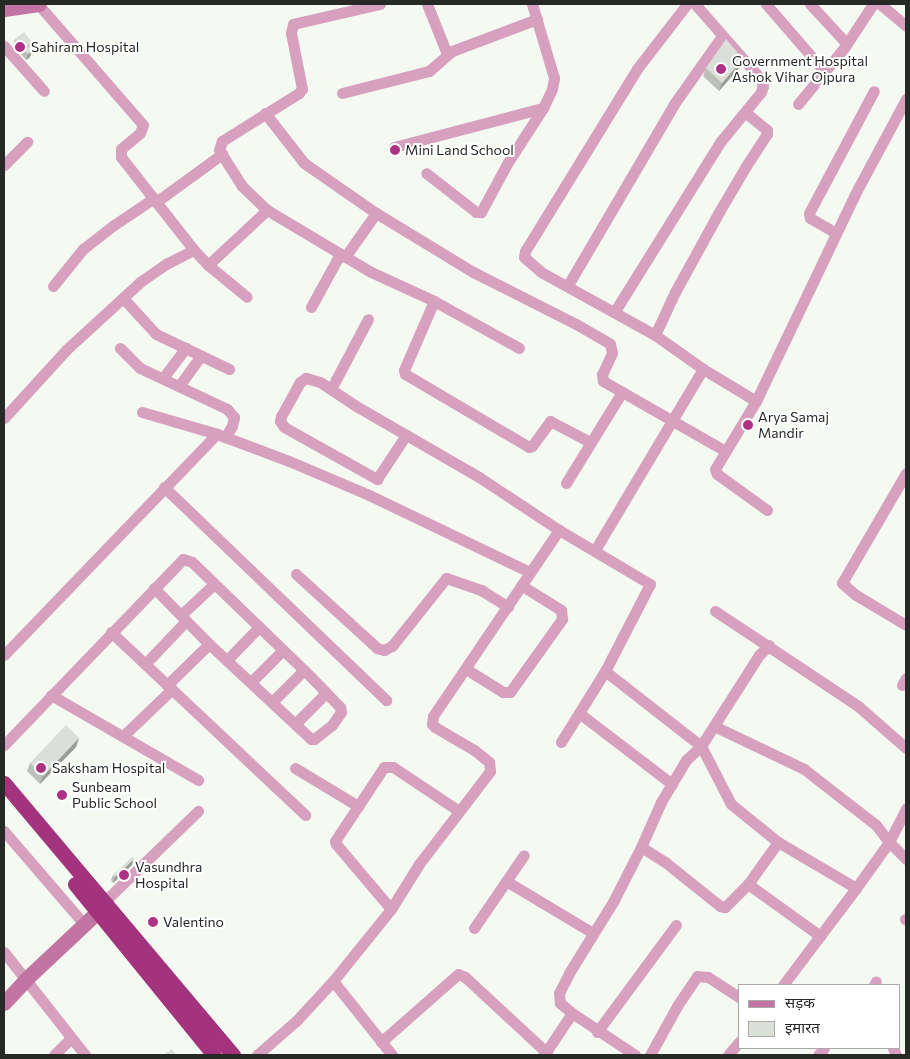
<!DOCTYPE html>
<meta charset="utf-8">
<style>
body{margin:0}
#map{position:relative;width:910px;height:1059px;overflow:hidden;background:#f4faf2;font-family:Commissioner,"Noto Sans Devanagari",sans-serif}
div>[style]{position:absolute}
.street>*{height:11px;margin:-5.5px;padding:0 5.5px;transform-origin:5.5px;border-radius:5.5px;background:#d6a0be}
.secondary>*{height:15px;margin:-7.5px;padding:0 7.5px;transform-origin:7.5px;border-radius:7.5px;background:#c275a2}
.highway>*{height:15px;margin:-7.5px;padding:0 7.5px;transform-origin:7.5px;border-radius:7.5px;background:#a2337c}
.wall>*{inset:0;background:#bbc0ba}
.shaded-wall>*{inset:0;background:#999c97}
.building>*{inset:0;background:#dadfd8}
.dots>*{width:14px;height:14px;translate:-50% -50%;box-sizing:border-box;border:2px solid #fff;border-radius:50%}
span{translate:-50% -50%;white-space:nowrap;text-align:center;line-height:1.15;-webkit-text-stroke:4px #fff;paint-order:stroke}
.poi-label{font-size:14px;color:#272926}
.left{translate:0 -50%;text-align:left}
.frame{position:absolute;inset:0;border:5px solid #272926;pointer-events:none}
.legend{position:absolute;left:738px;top:984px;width:162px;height:65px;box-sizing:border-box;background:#fff;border:1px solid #a9a9a8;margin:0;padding:6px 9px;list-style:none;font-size:15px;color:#272926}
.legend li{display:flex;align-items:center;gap:10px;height:25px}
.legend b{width:25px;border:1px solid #a9a9a8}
</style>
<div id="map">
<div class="street">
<div style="left:38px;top:4px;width:160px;rotate:49deg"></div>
<div style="left:143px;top:125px;width:9px;rotate:111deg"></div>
<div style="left:140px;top:133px;width:25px;rotate:140deg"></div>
<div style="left:121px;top:149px;width:8px;rotate:90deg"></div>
<div style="left:121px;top:157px;width:118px;rotate:51.9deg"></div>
<div style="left:194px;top:250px;width:21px;rotate:47deg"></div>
<div style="left:208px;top:265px;width:50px;rotate:39.4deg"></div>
<div style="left:380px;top:4px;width:89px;rotate:167.1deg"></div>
<div style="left:293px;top:24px;width:9px;rotate:103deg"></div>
<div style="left:291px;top:33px;width:57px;rotate:78.9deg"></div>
<div style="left:302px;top:89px;width:5px;rotate:127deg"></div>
<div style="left:299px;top:93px;width:91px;rotate:148.1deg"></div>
<div style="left:222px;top:141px;width:9px;rotate:108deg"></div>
<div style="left:219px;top:150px;width:43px;rotate:57.4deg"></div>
<div style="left:242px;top:186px;width:35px;rotate:44deg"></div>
<div style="left:267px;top:210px;width:121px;rotate:30.8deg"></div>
<div style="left:371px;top:272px;width:69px;rotate:24.7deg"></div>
<div style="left:434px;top:301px;width:97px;rotate:28.9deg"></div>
<div style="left:427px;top:4px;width:54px;rotate:68.2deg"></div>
<div style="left:532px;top:4px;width:77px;rotate:73.4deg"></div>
<div style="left:554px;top:78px;width:11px;rotate:100deg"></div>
<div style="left:552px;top:89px;width:21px;rotate:115deg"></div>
<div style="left:687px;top:4px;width:82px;rotate:127.6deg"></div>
<div style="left:637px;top:69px;width:214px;rotate:121.6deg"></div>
<div style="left:525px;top:251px;width:6px;rotate:99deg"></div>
<div style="left:524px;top:257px;width:23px;rotate:41deg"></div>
<div style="left:541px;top:272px;width:130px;rotate:28.9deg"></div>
<div style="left:655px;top:335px;width:59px;rotate:35.3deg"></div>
<div style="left:703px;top:369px;width:62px;rotate:31.1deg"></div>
<div style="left:766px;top:4px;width:89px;rotate:49.1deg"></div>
<div style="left:810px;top:4px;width:54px;rotate:47.2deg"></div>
<div style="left:880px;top:4px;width:34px;rotate:40deg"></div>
<div style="left:4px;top:46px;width:60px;rotate:48.4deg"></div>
<div style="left:342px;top:93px;width:90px;rotate:-14.2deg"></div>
<div style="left:429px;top:71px;width:30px;rotate:-41deg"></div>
<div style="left:452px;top:51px;width:91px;rotate:-20.6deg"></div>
<div style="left:798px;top:104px;width:72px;rotate:-50.6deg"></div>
<div style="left:844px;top:48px;width:53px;rotate:-56.6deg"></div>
<div style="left:265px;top:113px;width:63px;rotate:52deg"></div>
<div style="left:304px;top:163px;width:88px;rotate:34.8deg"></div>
<div style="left:376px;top:213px;width:114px;rotate:31.3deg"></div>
<div style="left:473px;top:272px;width:115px;rotate:26.8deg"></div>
<div style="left:576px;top:324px;width:39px;rotate:30deg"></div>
<div style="left:610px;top:344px;width:9px;rotate:77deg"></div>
<div style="left:612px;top:353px;width:23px;rotate:115deg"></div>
<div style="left:602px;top:374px;width:7px;rotate:82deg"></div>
<div style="left:603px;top:381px;width:141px;rotate:29.8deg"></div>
<div style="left:394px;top:147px;width:154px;rotate:-14.7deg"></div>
<div style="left:543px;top:108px;width:64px;rotate:122.9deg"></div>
<div style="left:508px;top:162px;width:57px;rotate:118.4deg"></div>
<div style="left:481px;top:212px;width:5px;rotate:180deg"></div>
<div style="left:476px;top:212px;width:63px;rotate:-142deg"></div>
<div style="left:4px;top:165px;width:33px;rotate:-45deg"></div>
<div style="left:156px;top:202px;width:82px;rotate:-36deg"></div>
<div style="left:836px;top:233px;width:30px;rotate:-150deg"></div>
<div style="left:810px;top:218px;width:5px;rotate:-101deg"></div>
<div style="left:809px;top:213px;width:138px;rotate:-62deg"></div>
<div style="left:345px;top:257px;width:54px;rotate:-54.8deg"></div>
<div style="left:208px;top:265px;width:81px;rotate:-43deg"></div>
<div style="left:568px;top:285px;width:210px;rotate:-59.6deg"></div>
<div style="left:674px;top:104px;width:83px;rotate:-54.8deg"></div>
<div style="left:53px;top:286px;width:48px;rotate:-51deg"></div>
<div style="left:83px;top:249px;width:39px;rotate:-38deg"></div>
<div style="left:114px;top:225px;width:48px;rotate:-34deg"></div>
<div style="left:123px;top:298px;width:49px;rotate:47.5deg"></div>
<div style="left:156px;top:334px;width:81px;rotate:25.6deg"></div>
<div style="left:434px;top:301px;width:75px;rotate:113.5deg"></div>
<div style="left:404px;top:370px;width:4px;rotate:76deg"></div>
<div style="left:405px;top:374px;width:144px;rotate:30.5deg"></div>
<div style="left:529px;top:447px;width:3px;rotate:-18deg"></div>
<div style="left:532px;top:446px;width:31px;rotate:-54deg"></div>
<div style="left:550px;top:421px;width:45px;rotate:27.7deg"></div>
<div style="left:311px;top:307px;width:60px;rotate:-61.3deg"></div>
<div style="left:615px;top:311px;width:200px;rotate:-58.1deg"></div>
<div style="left:721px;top:141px;width:63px;rotate:-50.8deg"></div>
<div style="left:761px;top:92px;width:6px;rotate:-72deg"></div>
<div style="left:763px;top:86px;width:9px;rotate:-111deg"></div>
<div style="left:760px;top:78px;width:98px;rotate:-131.3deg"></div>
<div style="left:655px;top:335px;width:47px;rotate:-65.1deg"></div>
<div style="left:675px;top:292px;width:91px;rotate:-61.2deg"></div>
<div style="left:719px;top:212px;width:53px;rotate:-59.6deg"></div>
<div style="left:746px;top:166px;width:38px;rotate:-57deg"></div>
<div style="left:767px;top:134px;width:4px;rotate:-90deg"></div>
<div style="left:767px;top:130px;width:28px;rotate:-141deg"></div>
<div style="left:120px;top:348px;width:28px;rotate:45deg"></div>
<div style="left:140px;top:368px;width:96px;rotate:25.2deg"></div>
<div style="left:227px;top:409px;width:11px;rotate:49deg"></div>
<div style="left:234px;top:417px;width:9px;rotate:103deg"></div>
<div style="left:232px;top:426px;width:13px;rotate:122deg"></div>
<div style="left:163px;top:378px;width:38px;rotate:-53deg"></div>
<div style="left:179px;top:386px;width:37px;rotate:-54deg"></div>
<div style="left:331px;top:389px;width:79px;rotate:-62.1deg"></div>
<div style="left:142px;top:412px;width:78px;rotate:16.3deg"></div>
<div style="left:217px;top:434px;width:77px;rotate:20.6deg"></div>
<div style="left:289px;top:461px;width:87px;rotate:23deg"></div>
<div style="left:369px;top:495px;width:178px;rotate:25.6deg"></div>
<div style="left:4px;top:418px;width:93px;rotate:-47.6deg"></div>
<div style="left:67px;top:349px;width:99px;rotate:-42.5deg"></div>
<div style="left:140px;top:282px;width:32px;rotate:-35deg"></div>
<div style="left:166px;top:264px;width:31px;rotate:-27deg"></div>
<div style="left:906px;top:473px;width:127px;rotate:120.2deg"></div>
<div style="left:842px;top:583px;width:18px;rotate:41deg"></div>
<div style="left:856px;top:595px;width:58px;rotate:31deg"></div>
<div style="left:566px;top:483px;width:107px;rotate:-58.4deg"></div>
<div style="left:164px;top:487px;width:308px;rotate:43.8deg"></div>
<div style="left:767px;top:510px;width:62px;rotate:-144.2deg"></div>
<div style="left:717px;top:474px;width:5px;rotate:-112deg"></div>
<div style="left:715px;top:469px;width:79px;rotate:-58.9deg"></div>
<div style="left:756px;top:401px;width:229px;rotate:-64.4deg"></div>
<div style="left:855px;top:194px;width:108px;rotate:-61.8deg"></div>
<div style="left:559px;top:530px;width:106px;rotate:30.7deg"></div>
<div style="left:650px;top:584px;width:98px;rotate:117.3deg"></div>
<div style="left:605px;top:671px;width:122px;rotate:38deg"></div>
<div style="left:701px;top:746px;width:65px;rotate:62.7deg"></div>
<div style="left:731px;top:804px;width:60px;rotate:39deg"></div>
<div style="left:778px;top:842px;width:52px;rotate:125.5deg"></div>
<div style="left:748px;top:884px;width:33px;rotate:135deg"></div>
<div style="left:725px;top:907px;width:5px;rotate:-169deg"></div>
<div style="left:720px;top:906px;width:70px;rotate:-141.3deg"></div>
<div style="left:665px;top:862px;width:28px;rotate:-148deg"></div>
<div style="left:595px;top:550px;width:211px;rotate:-59.2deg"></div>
<div style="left:296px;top:574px;width:110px;rotate:42.4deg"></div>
<div style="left:377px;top:648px;width:7px;rotate:16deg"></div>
<div style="left:384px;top:650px;width:9px;rotate:-27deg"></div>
<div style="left:392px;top:646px;width:87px;rotate:-51.5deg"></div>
<div style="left:446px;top:578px;width:37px;rotate:19deg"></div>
<div style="left:481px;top:590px;width:32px;rotate:32deg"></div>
<div style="left:154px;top:588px;width:78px;rotate:45.5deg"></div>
<div style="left:715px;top:611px;width:172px;rotate:33.6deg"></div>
<div style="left:858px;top:706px;width:64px;rotate:41.2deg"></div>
<div style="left:181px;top:615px;width:45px;rotate:-43.2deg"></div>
<div style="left:111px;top:632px;width:267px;rotate:43.3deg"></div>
<div style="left:4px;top:655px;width:307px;rotate:-46.1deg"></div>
<div style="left:227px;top:660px;width:46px;rotate:-45.9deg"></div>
<div style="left:145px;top:664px;width:59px;rotate:-46.4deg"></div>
<div style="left:466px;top:669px;width:44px;rotate:31.9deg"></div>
<div style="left:503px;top:692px;width:7px"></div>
<div style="left:510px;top:692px;width:90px;rotate:-54.5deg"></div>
<div style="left:562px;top:619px;width:9px;rotate:-96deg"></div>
<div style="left:561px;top:610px;width:47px;rotate:-148deg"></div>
<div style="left:251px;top:682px;width:45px;rotate:-45deg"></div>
<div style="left:902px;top:685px;width:8px;rotate:-60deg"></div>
<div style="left:51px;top:695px;width:170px;rotate:30deg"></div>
<div style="left:272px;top:702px;width:45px;rotate:-45deg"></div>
<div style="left:579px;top:713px;width:117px;rotate:37.4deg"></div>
<div style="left:295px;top:724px;width:44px;rotate:-45deg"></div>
<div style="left:714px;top:726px;width:100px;rotate:25.5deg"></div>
<div style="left:804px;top:769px;width:91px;rotate:37.9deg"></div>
<div style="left:876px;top:825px;width:21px;rotate:53deg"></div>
<div style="left:889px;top:842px;width:38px;rotate:-63deg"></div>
<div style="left:123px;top:736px;width:68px;rotate:-43.8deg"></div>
<div style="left:561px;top:742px;width:84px;rotate:-58.2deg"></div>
<div style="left:4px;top:745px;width:258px;rotate:-46.1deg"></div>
<div style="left:183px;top:559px;width:9px;rotate:18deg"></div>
<div style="left:192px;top:562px;width:165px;rotate:44deg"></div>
<div style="left:311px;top:677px;width:42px;rotate:46deg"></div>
<div style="left:340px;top:707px;width:5px;rotate:79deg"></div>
<div style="left:341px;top:712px;width:16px;rotate:125deg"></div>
<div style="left:332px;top:725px;width:23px;rotate:142deg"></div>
<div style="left:314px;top:739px;width:3px;rotate:180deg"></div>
<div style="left:311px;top:739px;width:139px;rotate:-137deg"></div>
<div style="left:209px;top:644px;width:59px;rotate:135.7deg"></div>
<div style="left:295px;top:768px;width:74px;rotate:31.1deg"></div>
<div style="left:4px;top:831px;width:123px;rotate:49.3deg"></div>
<div style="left:778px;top:842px;width:91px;rotate:30.5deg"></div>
<div style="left:856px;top:888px;width:57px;rotate:-54.3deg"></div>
<div style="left:889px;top:842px;width:24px;rotate:45deg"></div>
<div style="left:506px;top:881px;width:101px;rotate:30.9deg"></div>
<div style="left:748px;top:884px;width:89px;rotate:35.8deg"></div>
<div style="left:104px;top:902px;width:131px;rotate:-44.1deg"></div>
<div style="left:391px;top:909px;width:85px;rotate:-130.2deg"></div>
<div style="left:336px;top:844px;width:3px;rotate:-108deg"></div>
<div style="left:335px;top:841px;width:89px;rotate:-56.5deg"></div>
<div style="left:384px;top:767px;width:9px"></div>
<div style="left:393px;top:767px;width:79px;rotate:33.7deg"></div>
<div style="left:905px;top:919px;width:1px;rotate:45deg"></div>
<div style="left:474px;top:928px;width:88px;rotate:-55.6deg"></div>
<div style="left:4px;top:952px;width:131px;rotate:51.8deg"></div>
<div style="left:333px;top:981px;width:95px;rotate:51.4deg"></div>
<div style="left:783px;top:985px;width:121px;rotate:-53deg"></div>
<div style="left:874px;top:985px;width:4px;rotate:-63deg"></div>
<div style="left:572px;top:1013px;width:76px;rotate:33.7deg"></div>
<div style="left:597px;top:1032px;width:133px;rotate:-53.6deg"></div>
<div style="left:381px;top:1042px;width:103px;rotate:-41.4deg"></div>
<div style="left:458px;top:974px;width:8px;rotate:23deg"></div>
<div style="left:465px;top:977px;width:112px;rotate:42.8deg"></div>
<div style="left:893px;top:1048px;width:8px;rotate:67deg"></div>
<div style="left:54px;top:1055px;width:24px;rotate:-45deg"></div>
<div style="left:257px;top:1055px;width:53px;rotate:-41.2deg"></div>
<div style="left:297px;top:1020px;width:53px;rotate:-47.3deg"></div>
<div style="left:333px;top:981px;width:92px;rotate:-51.1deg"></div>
<div style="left:391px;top:909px;width:53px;rotate:-58.1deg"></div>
<div style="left:419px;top:864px;width:117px;rotate:-52.6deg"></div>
<div style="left:490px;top:771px;width:9px;rotate:-96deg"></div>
<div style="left:489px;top:762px;width:19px;rotate:-141deg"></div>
<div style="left:474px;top:750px;width:45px;rotate:-149.5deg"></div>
<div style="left:435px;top:727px;width:4px;rotate:-135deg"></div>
<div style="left:432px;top:724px;width:8px;rotate:-83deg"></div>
<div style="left:433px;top:716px;width:225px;rotate:-55.9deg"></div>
<div style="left:559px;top:530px;width:96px;rotate:-146.5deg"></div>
<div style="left:479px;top:477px;width:142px;rotate:-150deg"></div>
<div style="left:356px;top:406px;width:43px;rotate:-146.3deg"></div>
<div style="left:320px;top:382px;width:15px;rotate:-164deg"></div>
<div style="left:306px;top:378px;width:7px;rotate:146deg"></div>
<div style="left:300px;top:382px;width:39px;rotate:119deg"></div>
<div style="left:281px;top:416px;width:5px;rotate:101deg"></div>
<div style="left:280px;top:421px;width:7px;rotate:56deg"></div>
<div style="left:284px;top:427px;width:107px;rotate:29.2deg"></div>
<div style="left:377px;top:479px;width:53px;rotate:-56.6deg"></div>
<div style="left:544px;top:1055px;width:50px;rotate:-56.3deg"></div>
<div style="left:572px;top:1013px;width:16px;rotate:-140deg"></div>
<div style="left:560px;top:1003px;width:10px;rotate:-96deg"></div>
<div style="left:559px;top:993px;width:22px;rotate:-63deg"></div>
<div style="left:569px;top:973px;width:86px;rotate:-58.3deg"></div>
<div style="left:614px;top:900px;width:59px;rotate:-63deg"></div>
<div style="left:641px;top:847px;width:49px;rotate:-66deg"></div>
<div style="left:661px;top:802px;width:49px;rotate:-59.2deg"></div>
<div style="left:686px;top:760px;width:21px;rotate:-43deg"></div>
<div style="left:701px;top:746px;width:108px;rotate:-57.5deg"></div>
<div style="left:759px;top:655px;width:14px;rotate:-45deg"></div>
<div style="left:650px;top:1055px;width:56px;rotate:-61.1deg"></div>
<div style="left:677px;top:1006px;width:36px;rotate:-56deg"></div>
<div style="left:697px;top:976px;width:11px;rotate:5deg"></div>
<div style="left:708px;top:977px;width:37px;rotate:33deg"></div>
<div style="left:728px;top:1055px;width:17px;rotate:-50deg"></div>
<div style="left:818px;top:1055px;width:9px;rotate:-49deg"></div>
</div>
<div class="secondary">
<div style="left:4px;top:9px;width:35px;rotate:-8deg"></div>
<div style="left:4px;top:1003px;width:33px;rotate:-47deg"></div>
<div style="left:26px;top:979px;width:110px;rotate:-43.2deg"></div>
</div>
<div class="highway">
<div style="left:4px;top:783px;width:356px;rotate:49.9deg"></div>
<div style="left:75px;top:884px;width:220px;rotate:50.9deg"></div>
</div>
<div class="wall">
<div style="clip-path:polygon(15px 39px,32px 42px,29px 48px,30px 57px,26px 60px,13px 45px)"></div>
<div style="clip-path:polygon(743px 59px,740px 67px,719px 91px,703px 76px,706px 68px)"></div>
<div style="clip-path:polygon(79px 738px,76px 747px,40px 784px,27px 771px,30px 763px)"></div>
<div style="clip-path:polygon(134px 859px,132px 865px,113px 883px,111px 880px,113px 875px)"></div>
</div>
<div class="shaded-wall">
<div style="clip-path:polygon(32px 51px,30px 57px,26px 60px,28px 54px)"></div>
<div style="clip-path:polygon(743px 59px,740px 67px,719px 91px,722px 83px)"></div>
<div style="clip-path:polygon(79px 738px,76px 747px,40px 784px,43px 776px)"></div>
<div style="clip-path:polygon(134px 859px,132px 865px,113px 883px,115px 877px)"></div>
</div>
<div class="building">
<div style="clip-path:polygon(24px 32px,32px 42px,27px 46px,32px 51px,28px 54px,15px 39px)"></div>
<div style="clip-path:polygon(726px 39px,743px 59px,722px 83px,706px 68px)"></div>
<div style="clip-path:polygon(66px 725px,79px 738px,43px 776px,30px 763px)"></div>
<div style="clip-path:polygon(132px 857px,134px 859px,115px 877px,113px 875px)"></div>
<div style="clip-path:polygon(172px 1049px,176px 1055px,163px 1055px)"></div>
</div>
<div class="dots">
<div style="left:20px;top:47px;background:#ae3284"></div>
<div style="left:721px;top:69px;background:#ae3284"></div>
<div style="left:395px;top:150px;background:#ae3284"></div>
<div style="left:748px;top:425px;background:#ae3284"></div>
<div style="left:41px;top:768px;background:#ae3284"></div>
<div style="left:62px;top:795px;background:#ae3284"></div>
<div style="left:124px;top:875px;background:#ae3284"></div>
<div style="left:153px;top:922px;background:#ae3284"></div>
</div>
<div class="poi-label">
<span class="left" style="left:31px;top:47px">Sahiram Hospital</span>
<span class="left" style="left:732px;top:69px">Government Hospital<br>Ashok Vihar Ojpura</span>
<span class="left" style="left:405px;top:150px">Mini Land School</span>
<span class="left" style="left:758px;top:425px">Arya Samaj<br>Mandir</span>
<span class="left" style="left:52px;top:768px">Saksham Hospital</span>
<span class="left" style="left:72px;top:795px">Sunbeam<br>Public School</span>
<span class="left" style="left:135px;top:875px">Vasundhra<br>Hospital</span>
<span class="left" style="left:163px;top:922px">Valentino</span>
</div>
<div class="frame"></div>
<ul class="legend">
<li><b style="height:6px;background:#c275a2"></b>सड़क</li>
<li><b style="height:14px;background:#dadfd8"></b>इमारत</li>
</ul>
</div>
